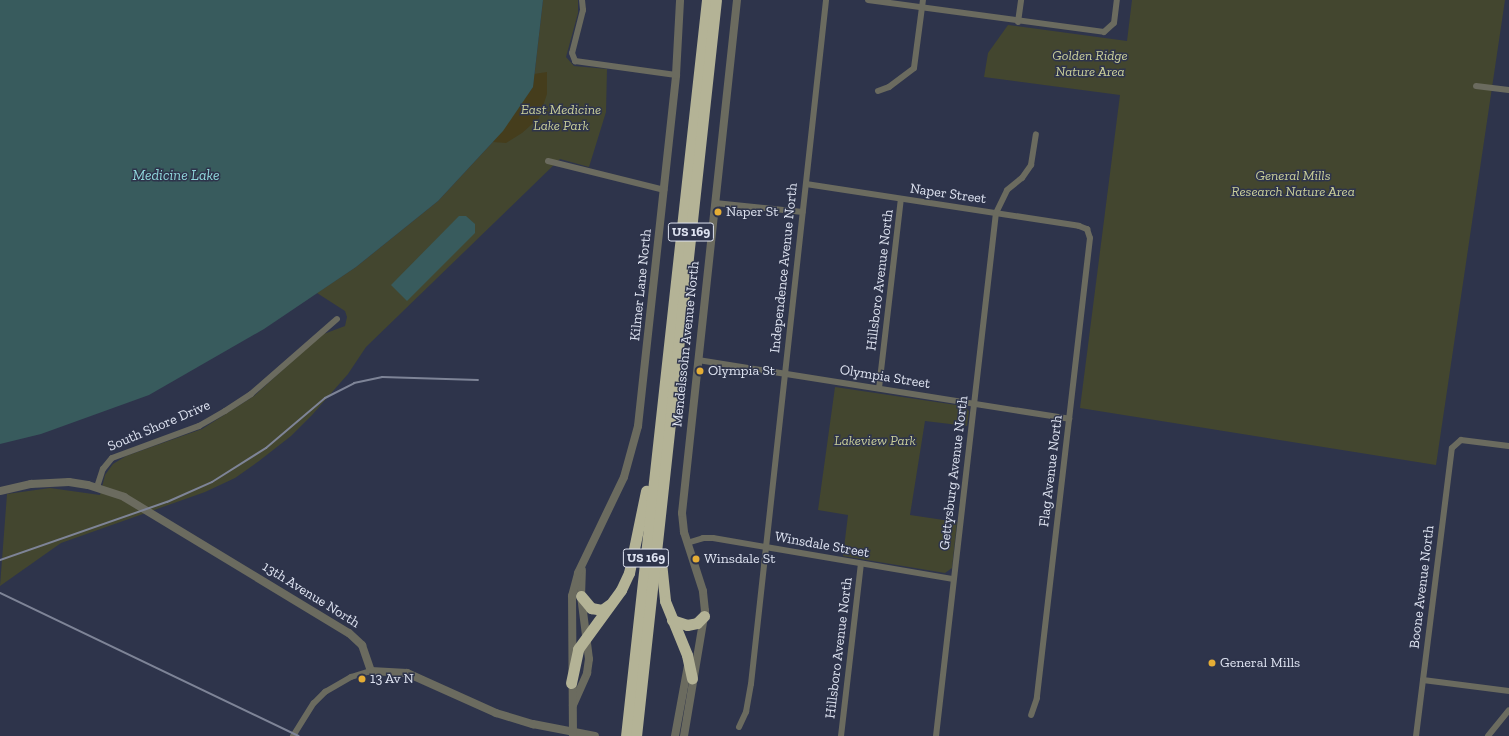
<!DOCTYPE html>
<style>
body{margin:0}
#map{position:relative;width:1509px;height:736px;overflow:hidden;background:#2e344b;font-family:"Zilla Slab",serif}
div>[style]{position:absolute}
.green>*{inset:0;background:#43462f}
.sand>*{inset:0;background:#453d1c}
.water>*{inset:0;background:#385b5d}
.minor>*{height:6px;margin:-3px;padding:0 3px;transform-origin:3px;border-radius:3px;background:#6b6b5f}
.tertiary>*{height:8px;margin:-4px;padding:0 4px;transform-origin:4px;border-radius:4px;background:#6b6b5f}
.motorway>*{height:11px;margin:-5.5px;padding:0 5.5px;transform-origin:5.5px;border-radius:5.5px;background:#b4b396}
.rail>*{height:2px;margin:-1px;padding:0 1px;transform-origin:1px;border-radius:1px;background:#7e8497}
.dots>*{width:11px;height:11px;translate:-50% -50%;box-sizing:border-box;border:2px solid #2e344b;border-radius:50%}
span{translate:-50% -50%;white-space:nowrap;text-align:center;line-height:1.15;-webkit-text-stroke:3px #2e344b;paint-order:stroke}
.shield-label span{padding:1px 3px;background:#2e344b;border:1px solid;border-radius:3px;-webkit-text-stroke-width:0}
.shield-label{font-size:13px;color:#dee3f1;font-weight:700}
.park-label{font-size:14px;color:#c9ce99;font-style:italic}
.street-label{font-size:14px;color:#dee3f1}
.poi-label{font-size:14px;color:#dee3f1}
.left{translate:0 -50%;text-align:left}
.water-label{font-size:15px;color:#8fd5da;font-style:italic}
</style>
<div id="map">
<div class="green">
<div style="clip-path:polygon(543px 0,578px 0,578px 13px,566px 57px,574px 66px,607px 69px,606px 112px,589px 167px,560px 159px,366px 347px,348px 374px,312px 415px,291px 436px,259px 461px,235px 478px,205px 492px,61px 543px,0 586px,7px 494px,50px 488px,100px 495px,105px 475px,113px 464px,126px 456px,202px 429px,254px 396px,321px 335px,345px 326px,347px 317px,345px 311px,317px 293px,356px 267px,438px 201px,503px 131px,533px 87px)"></div>
<div style="clip-path:polygon(1132px 0,1505px 0,1436px 465px,1080px 408px,1120px 95px,984px 77px,988px 53px,1008px 25px,1127px 41px)"></div>
<div style="clip-path:polygon(835px 387px,963px 406px,969px 411px,967px 426px,925px 421px,910px 515px,957px 522px,952px 568px,945px 573px,843px 556px,848px 515px,818px 510px)"></div>
</div>
<div class="sand">
<div style="clip-path:polygon(547px 72px,547px 94px,539px 118px,522px 133px,506px 143px,493px 142px,533px 87px,534px 74px)"></div>
</div>
<div class="water">
<div style="clip-path:polygon(0 0,543px 0,533px 87px,503px 131px,438px 201px,356px 267px,264px 329px,149px 395px,41px 434px,0 444px)"></div>
<div style="clip-path:polygon(459px 216px,466px 216px,475px 224px,475px 233px,407px 301px,391px 285px)"></div>
</div>
<div class="minor">
<div style="left:582px;top:0;width:10px;rotate:84deg"></div>
<div style="left:583px;top:10px;width:44px;rotate:104.3deg"></div>
<div style="left:572px;top:53px;width:9px;rotate:69deg"></div>
<div style="left:575px;top:61px;width:102px;rotate:7.9deg"></div>
<div style="left:868px;top:0;width:238px;rotate:7.7deg"></div>
<div style="left:1104px;top:32px;width:13px;rotate:-42deg"></div>
<div style="left:1114px;top:23px;width:23px;rotate:-83deg"></div>
<div style="left:1018px;top:22px;width:22px;rotate:-82deg"></div>
<div style="left:1476px;top:86px;width:33px;rotate:7deg"></div>
<div style="left:878px;top:91px;width:12px;rotate:-20deg"></div>
<div style="left:889px;top:87px;width:31px;rotate:-37deg"></div>
<div style="left:914px;top:68px;width:69px;rotate:-82.5deg"></div>
<div style="left:548px;top:161px;width:120px;rotate:14deg"></div>
<div style="left:806px;top:184px;width:276px;rotate:8.7deg"></div>
<div style="left:1079px;top:226px;width:9px;rotate:21deg"></div>
<div style="left:1087px;top:229px;width:9px;rotate:72deg"></div>
<div style="left:1090px;top:238px;width:463px;rotate:96.6deg"></div>
<div style="left:1037px;top:698px;width:18px;rotate:109deg"></div>
<div style="left:715px;top:203px;width:88px;rotate:5.8deg"></div>
<div style="left:698px;top:360px;width:376px;rotate:9deg"></div>
<div style="left:879px;top:388px;width:190px;rotate:-83.4deg"></div>
<div style="left:97px;top:487px;width:19px;rotate:-72deg"></div>
<div style="left:103px;top:469px;width:14px;rotate:-51deg"></div>
<div style="left:112px;top:458px;width:93px;rotate:-20.2deg"></div>
<div style="left:199px;top:426px;width:30px;rotate:-30deg"></div>
<div style="left:225px;top:411px;width:31px;rotate:-33deg"></div>
<div style="left:251px;top:394px;width:114px;rotate:-41.1deg"></div>
<div style="left:687px;top:543px;width:17px;rotate:-17deg"></div>
<div style="left:703px;top:538px;width:10px"></div>
<div style="left:713px;top:538px;width:244px;rotate:9.7deg"></div>
<div style="left:1423px;top:680px;width:87px;rotate:7.3deg"></div>
<div style="left:739px;top:727px;width:17px;rotate:-65deg"></div>
<div style="left:746px;top:712px;width:28px;rotate:-80deg"></div>
<div style="left:751px;top:684px;width:688px;rotate:-83.74deg"></div>
<div style="left:293px;top:736px;width:39px;rotate:-58deg"></div>
<div style="left:314px;top:703px;width:16px;rotate:-45deg"></div>
<div style="left:325px;top:692px;width:30px;rotate:-30deg"></div>
<div style="left:351px;top:677px;width:21px;rotate:-17deg"></div>
<div style="left:841px;top:736px;width:173px;rotate:-83.4deg"></div>
<div style="left:936px;top:736px;width:526px;rotate:-83.46deg"></div>
<div style="left:996px;top:213px;width:25px;rotate:-64deg"></div>
<div style="left:1007px;top:190px;width:19px;rotate:-39deg"></div>
<div style="left:1022px;top:178px;width:16px;rotate:-55deg"></div>
<div style="left:1031px;top:165px;width:31px;rotate:-81deg"></div>
<div style="left:1416px;top:736px;width:290px;rotate:-82.9deg"></div>
<div style="left:1452px;top:448px;width:12px;rotate:-42deg"></div>
<div style="left:1461px;top:440px;width:48px;rotate:7.1deg"></div>
<div style="left:1488px;top:736px;width:33px;rotate:-51deg"></div>
</div>
<div class="tertiary">
<div style="left:0;top:491px;width:32px;rotate:-13deg"></div>
<div style="left:31px;top:484px;width:38px;rotate:-3deg"></div>
<div style="left:69px;top:482px;width:19px;rotate:9deg"></div>
<div style="left:88px;top:485px;width:38px;rotate:18deg"></div>
<div style="left:124px;top:497px;width:263px;rotate:31.2deg"></div>
<div style="left:349px;top:633px;width:18px;rotate:43deg"></div>
<div style="left:362px;top:645px;width:28px;rotate:71deg"></div>
<div style="left:371px;top:671px;width:36px;rotate:3deg"></div>
<div style="left:407px;top:673px;width:98px;rotate:24.2deg"></div>
<div style="left:496px;top:713px;width:39px;rotate:17deg"></div>
<div style="left:533px;top:724px;width:63px;rotate:11deg"></div>
<div style="left:573px;top:705px;width:35px;rotate:-66deg"></div>
<div style="left:587px;top:673px;width:14px;rotate:-82deg"></div>
<div style="left:589px;top:659px;width:64px;rotate:-97.2deg"></div>
<div style="left:581px;top:596px;width:26px;rotate:-88deg"></div>
<div style="left:573px;top:736px;width:140px;rotate:-90.4deg"></div>
<div style="left:572px;top:596px;width:24px;rotate:-75deg"></div>
<div style="left:578px;top:573px;width:106px;rotate:-64.4deg"></div>
<div style="left:624px;top:477px;width:53px;rotate:-74.6deg"></div>
<div style="left:638px;top:426px;width:353px;rotate:-83.8deg"></div>
<div style="left:676px;top:75px;width:75px;rotate:-86.9deg"></div>
<div style="left:675px;top:736px;width:72px;rotate:-79.6deg"></div>
<div style="left:684px;top:736px;width:127px;rotate:-80.5deg"></div>
<div style="left:705px;top:611px;width:20px;rotate:-96deg"></div>
<div style="left:703px;top:591px;width:62px;rotate:-107.9deg"></div>
<div style="left:684px;top:532px;width:19px;rotate:-96deg"></div>
<div style="left:682px;top:513px;width:516px;rotate:-83.88deg"></div>
</div>
<div class="motorway">
<div style="left:661px;top:562px;width:39px;rotate:84deg"></div>
<div style="left:665px;top:601px;width:58px;rotate:67.8deg"></div>
<div style="left:687px;top:655px;width:24px;rotate:78deg"></div>
<div style="left:581px;top:596px;width:16px;rotate:50deg"></div>
<div style="left:591px;top:608px;width:11px;rotate:10deg"></div>
<div style="left:602px;top:610px;width:9px;rotate:-36deg"></div>
<div style="left:672px;top:620px;width:16px;rotate:18deg"></div>
<div style="left:687px;top:625px;width:10px;rotate:-11deg"></div>
<div style="left:697px;top:623px;width:10px;rotate:-45deg"></div>
<div style="left:571px;top:683px;width:35px;rotate:-78deg"></div>
<div style="left:578px;top:649px;width:73px;rotate:-53.9deg"></div>
<div style="left:621px;top:590px;width:19px;rotate:-65deg"></div>
<div style="left:629px;top:573px;width:84px;rotate:-78.3deg"></div>
<div style="left:626px;top:736px;width:740px;rotate:-83.72deg"></div>
<div style="left:636px;top:736px;width:740px;rotate:-83.8deg"></div>
</div>
<div class="rail">
<div style="left:0;top:560px;width:177px;rotate:-19.2deg"></div>
<div style="left:167px;top:502px;width:49px;rotate:-24deg"></div>
<div style="left:212px;top:482px;width:64px;rotate:-32.2deg"></div>
<div style="left:266px;top:448px;width:77px;rotate:-40.3deg"></div>
<div style="left:325px;top:398px;width:33px;rotate:-27deg"></div>
<div style="left:354px;top:383px;width:29px;rotate:-12deg"></div>
<div style="left:382px;top:377px;width:96px;rotate:1.8deg"></div>
<div style="left:0;top:593px;width:331px;rotate:25.6deg"></div>
</div>
<div class="dots">
<div style="left:718px;top:212px;background:#e5ad35"></div>
<div style="left:700px;top:371px;background:#e5ad35"></div>
<div style="left:696px;top:559px;background:#e5ad35"></div>
<div style="left:1212px;top:663px;background:#e5ad35"></div>
<div style="left:362px;top:679px;background:#e5ad35"></div>
</div>
<div class="shield-label">
<span style="left:691px;top:232px">US 169</span>
<span style="left:646px;top:558px">US 169</span>
</div>
<div class="park-label">
<span style="left:1090px;top:64px">Golden Ridge<br>Nature Area</span>
<span style="left:561px;top:118px">East Medicine<br>Lake Park</span>
<span style="left:1293px;top:184px">General Mills<br>Research Nature Area</span>
<span style="left:875px;top:441px">Lakeview Park</span>
</div>
<div class="street-label">
<span style="left:948px;top:194px;rotate:8deg">Naper Street</span>
<span style="left:784px;top:268px;rotate:-84deg">Independence Avenue North</span>
<span style="left:880px;top:280px;rotate:-83deg">Hillsboro Avenue North</span>
<span style="left:641px;top:285px;rotate:-84deg">Kilmer Lane North</span>
<span style="left:686px;top:344px;rotate:-84deg">Mendelssohn Avenue North</span>
<span style="left:885px;top:377px;rotate:9deg">Olympia Street</span>
<span style="left:159px;top:426px;rotate:-23deg">South Shore Drive</span>
<span style="left:1051px;top:471px;rotate:-83deg">Flag Avenue North</span>
<span style="left:954px;top:473px;rotate:-83deg">Gettysburg Avenue North</span>
<span style="left:822px;top:545px;rotate:10deg">Winsdale Street</span>
<span style="left:1422px;top:587px;rotate:-83deg">Boone Avenue North</span>
<span style="left:311px;top:595px;rotate:32deg">13th Avenue North</span>
<span style="left:839px;top:648px;rotate:-83deg">Hillsboro Avenue North</span>
</div>
<div class="poi-label">
<span class="left" style="left:726px;top:212px">Naper St</span>
<span class="left" style="left:708px;top:371px">Olympia St</span>
<span class="left" style="left:704px;top:559px">Winsdale St</span>
<span class="left" style="left:1220px;top:663px">General Mills</span>
<span class="left" style="left:370px;top:679px">13 Av N</span>
</div>
<div class="water-label">
<span style="left:176px;top:176px">Medicine Lake</span>
</div>
</div>
